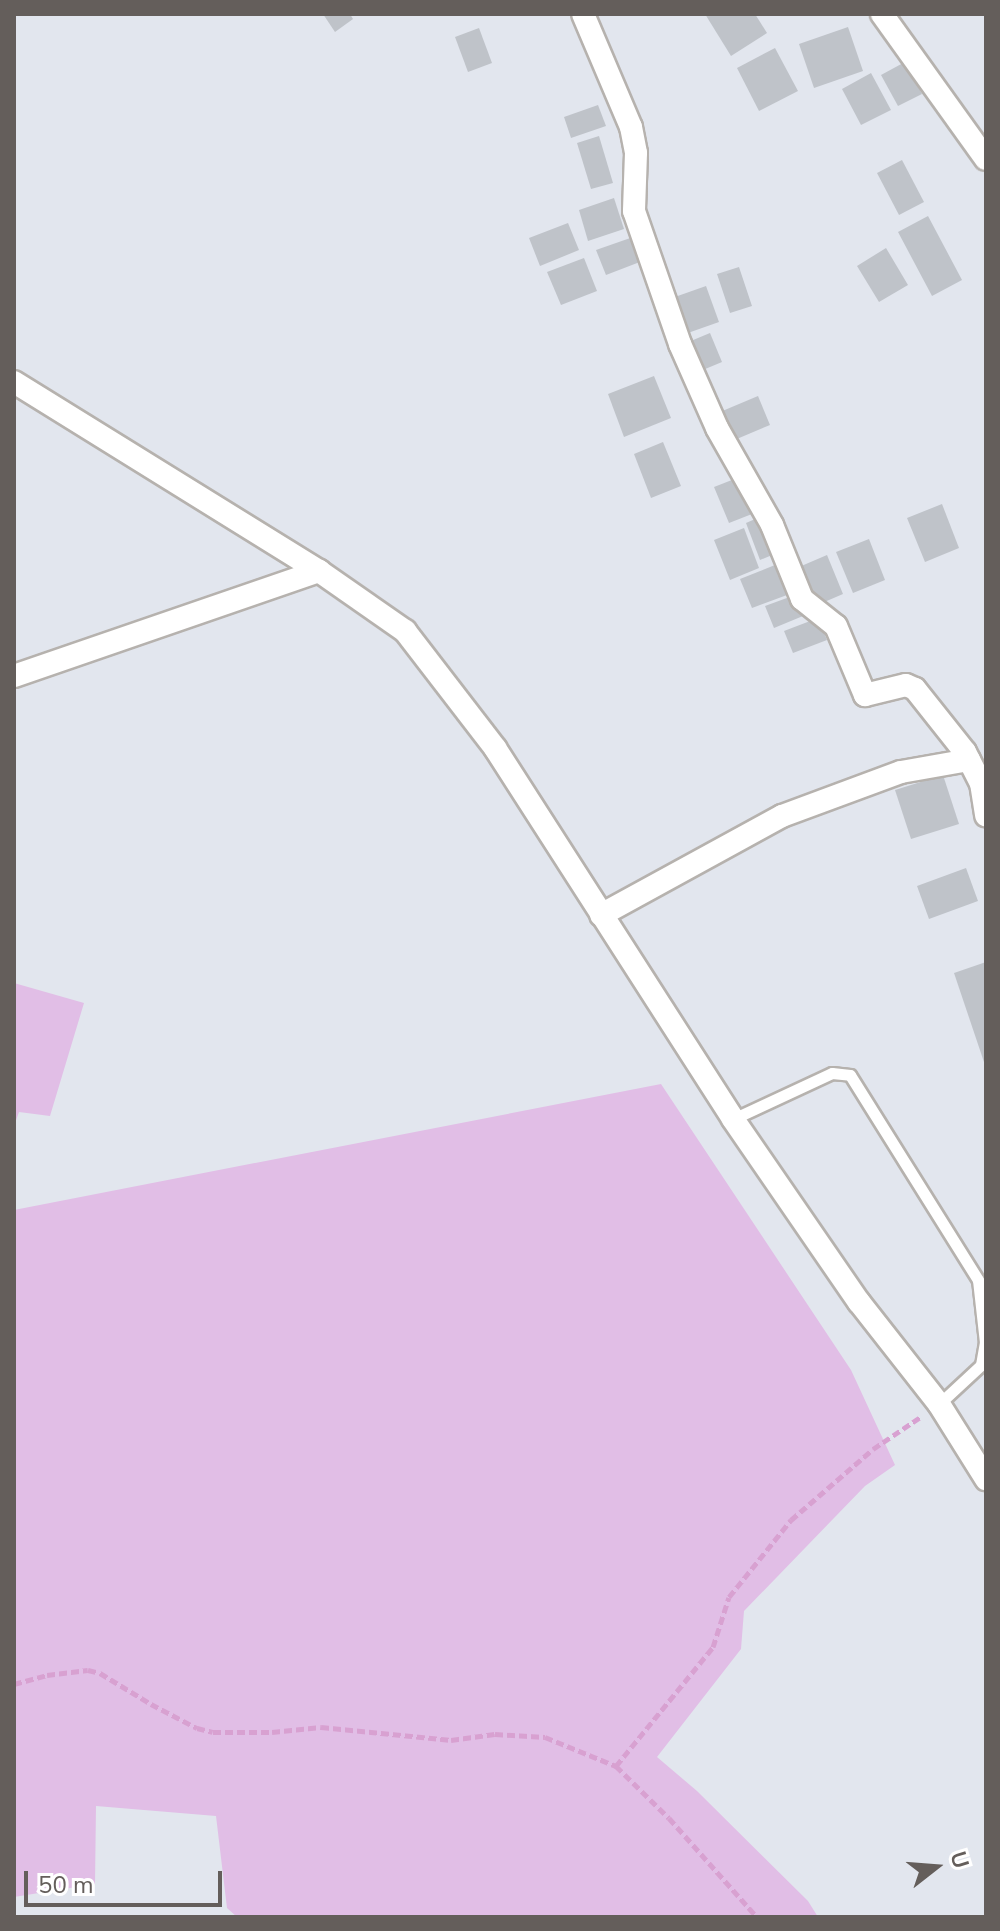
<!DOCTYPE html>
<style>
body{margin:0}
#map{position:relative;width:1000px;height:1931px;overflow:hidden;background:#e2e6ee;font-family:"Nunito Sans",sans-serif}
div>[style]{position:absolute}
.green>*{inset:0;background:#e1bee6}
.building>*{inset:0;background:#bfc3c9}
.path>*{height:5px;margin-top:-2.5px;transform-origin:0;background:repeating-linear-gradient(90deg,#d8a1d1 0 8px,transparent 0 12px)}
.roads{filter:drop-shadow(2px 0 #b6b2ae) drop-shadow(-2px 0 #b6b2ae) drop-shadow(0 2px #b6b2ae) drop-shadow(0 -2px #b6b2ae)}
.lane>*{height:11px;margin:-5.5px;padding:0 5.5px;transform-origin:5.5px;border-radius:5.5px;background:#fff}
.street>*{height:22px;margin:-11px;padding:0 11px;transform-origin:11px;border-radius:11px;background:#fff}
span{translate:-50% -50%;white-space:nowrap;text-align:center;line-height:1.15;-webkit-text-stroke:8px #fff;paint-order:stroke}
.frame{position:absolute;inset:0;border:16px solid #645e5b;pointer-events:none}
.north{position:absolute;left:896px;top:1827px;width:80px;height:80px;-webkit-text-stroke:6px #fff;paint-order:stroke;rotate:73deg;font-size:22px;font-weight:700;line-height:32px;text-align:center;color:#645e5b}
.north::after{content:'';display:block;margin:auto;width:28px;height:36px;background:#645e5b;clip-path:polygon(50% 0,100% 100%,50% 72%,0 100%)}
.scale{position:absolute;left:24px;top:1871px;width:198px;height:36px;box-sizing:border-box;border:4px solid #645e5b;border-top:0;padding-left:10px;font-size:24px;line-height:28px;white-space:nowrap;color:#645e5b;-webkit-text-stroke:6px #fff;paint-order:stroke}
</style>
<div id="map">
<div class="green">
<div style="clip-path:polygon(14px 983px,84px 1003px,50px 1116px,19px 1112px,14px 1126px)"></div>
<div style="clip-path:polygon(661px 1084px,851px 1370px,895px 1465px,865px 1486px,744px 1611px,741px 1649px,657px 1757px,697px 1791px,808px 1901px,818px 1917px,237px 1917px,227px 1908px,216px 1816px,96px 1806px,95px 1884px,14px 1897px,14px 1210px)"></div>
</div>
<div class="building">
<div style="clip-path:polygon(323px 14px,350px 14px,353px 19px,335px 32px)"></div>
<div style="clip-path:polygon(705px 14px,755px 14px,767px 33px,731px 56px)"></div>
<div style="clip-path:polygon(848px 27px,863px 71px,814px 88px,799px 44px)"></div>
<div style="clip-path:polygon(479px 28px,492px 63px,468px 72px,455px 37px)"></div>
<div style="clip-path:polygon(775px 48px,798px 91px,759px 111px,737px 68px)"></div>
<div style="clip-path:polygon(905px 62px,922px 94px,898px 106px,881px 75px)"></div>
<div style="clip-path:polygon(871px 73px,891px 110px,861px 125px,842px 89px)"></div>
<div style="clip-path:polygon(598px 105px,606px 126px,571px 138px,564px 117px)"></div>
<div style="clip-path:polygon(599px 136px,613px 183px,591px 189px,577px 143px)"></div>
<div style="clip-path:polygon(902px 160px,924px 202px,899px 215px,877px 173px)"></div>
<div style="clip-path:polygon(614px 198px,624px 229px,588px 241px,579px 210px)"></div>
<div style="clip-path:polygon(928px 216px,962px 280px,932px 296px,898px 232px)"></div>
<div style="clip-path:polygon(568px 223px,579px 250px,540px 266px,529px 238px)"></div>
<div style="clip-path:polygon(636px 236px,645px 260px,606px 275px,596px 250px)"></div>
<div style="clip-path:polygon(886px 248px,908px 285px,879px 302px,857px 266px)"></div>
<div style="clip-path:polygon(584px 258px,597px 291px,561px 305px,547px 272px)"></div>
<div style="clip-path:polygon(739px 267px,752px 306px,730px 313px,717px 274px)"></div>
<div style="clip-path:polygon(706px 286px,719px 322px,685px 334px,672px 298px)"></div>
<div style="clip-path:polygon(710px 333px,722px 362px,698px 372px,686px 343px)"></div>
<div style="clip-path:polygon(654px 376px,671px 418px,624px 437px,608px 394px)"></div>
<div style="clip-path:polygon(758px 396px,770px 425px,732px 441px,720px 412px)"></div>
<div style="clip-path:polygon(663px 442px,681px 486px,651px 498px,634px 454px)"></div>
<div style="clip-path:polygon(737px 478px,752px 514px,729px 523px,714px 487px)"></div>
<div style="clip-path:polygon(942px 504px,959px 548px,925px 562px,907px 518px)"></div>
<div style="clip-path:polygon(762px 516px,777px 553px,760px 560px,746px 523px)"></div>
<div style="clip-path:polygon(744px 528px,759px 568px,730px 580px,714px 540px)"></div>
<div style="clip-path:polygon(869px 539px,885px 580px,853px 593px,836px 552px)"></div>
<div style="clip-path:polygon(827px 555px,843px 594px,815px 606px,799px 567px)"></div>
<div style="clip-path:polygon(775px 565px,787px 595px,752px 608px,740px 579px)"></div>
<div style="clip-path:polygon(795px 595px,803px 616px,774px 628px,765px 606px)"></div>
<div style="clip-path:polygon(818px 618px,827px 640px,793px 653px,784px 631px)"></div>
<div style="clip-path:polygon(943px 775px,959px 824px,911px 839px,895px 790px)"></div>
<div style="clip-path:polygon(966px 868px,978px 901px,929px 919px,917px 886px)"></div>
<div style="clip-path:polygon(986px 962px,986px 1065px,985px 1065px,954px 973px)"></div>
</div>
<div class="path">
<div style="left:14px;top:1684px;width:34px;rotate:-15deg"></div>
<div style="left:47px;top:1675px;width:41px;rotate:-7deg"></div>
<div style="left:88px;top:1670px;width:12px;rotate:14deg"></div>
<div style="left:100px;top:1673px;width:60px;rotate:31.3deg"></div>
<div style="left:151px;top:1704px;width:52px;rotate:27.6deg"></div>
<div style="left:197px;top:1728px;width:16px;rotate:14deg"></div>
<div style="left:213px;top:1732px;width:59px"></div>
<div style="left:272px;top:1732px;width:49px;rotate:-5.8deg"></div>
<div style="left:321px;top:1727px;width:131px;rotate:5.7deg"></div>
<div style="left:451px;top:1740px;width:44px;rotate:-7.8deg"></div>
<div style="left:495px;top:1734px;width:50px;rotate:3.4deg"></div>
<div style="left:545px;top:1737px;width:77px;rotate:22.2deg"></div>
<div style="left:616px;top:1766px;width:74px;rotate:44.5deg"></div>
<div style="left:669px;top:1818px;width:132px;rotate:48.4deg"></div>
<div style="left:616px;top:1766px;width:154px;rotate:-50.8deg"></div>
<div style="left:713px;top:1647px;width:52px;rotate:-72.3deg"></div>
<div style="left:729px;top:1597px;width:99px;rotate:-51.2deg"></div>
<div style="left:791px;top:1520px;width:108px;rotate:-40.9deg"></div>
<div style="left:873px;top:1449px;width:59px;rotate:-34deg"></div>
</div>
<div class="roads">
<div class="lane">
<div style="left:733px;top:1119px;width:109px;rotate:-24.9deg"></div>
<div style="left:832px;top:1073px;width:18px;rotate:6deg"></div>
<div style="left:850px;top:1075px;width:242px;rotate:58deg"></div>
<div style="left:978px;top:1280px;width:62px;rotate:83.6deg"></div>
<div style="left:985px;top:1342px;width:23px;rotate:100deg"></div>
<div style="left:981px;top:1365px;width:57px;rotate:137.1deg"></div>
</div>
<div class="street">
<div style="left:583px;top:14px;width:123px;rotate:67deg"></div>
<div style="left:631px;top:127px;width:26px;rotate:79deg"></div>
<div style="left:636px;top:153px;width:58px;rotate:92deg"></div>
<div style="left:634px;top:211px;width:141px;rotate:70.9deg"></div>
<div style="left:680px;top:344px;width:92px;rotate:66.2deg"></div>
<div style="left:717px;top:428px;width:112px;rotate:60.4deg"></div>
<div style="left:772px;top:525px;width:80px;rotate:67.9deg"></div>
<div style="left:802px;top:599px;width:43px;rotate:38.5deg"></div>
<div style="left:836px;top:626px;width:75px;rotate:67.2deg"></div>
<div style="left:865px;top:695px;width:42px;rotate:-13.7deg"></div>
<div style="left:906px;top:685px;width:10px;rotate:24deg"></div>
<div style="left:915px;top:689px;width:80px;rotate:51.6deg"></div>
<div style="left:965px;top:752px;width:35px;rotate:63deg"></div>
<div style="left:981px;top:783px;width:33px;rotate:81deg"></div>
<div style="left:882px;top:14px;width:178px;rotate:54.4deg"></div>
<div style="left:14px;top:382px;width:359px;rotate:31.8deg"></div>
<div style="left:14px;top:676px;width:323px;rotate:-19deg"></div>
<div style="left:319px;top:571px;width:105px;rotate:34.9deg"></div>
<div style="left:405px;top:631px;width:148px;rotate:52.4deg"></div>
<div style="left:495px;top:748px;width:441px;rotate:57.3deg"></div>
<div style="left:733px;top:1119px;width:222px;rotate:55.5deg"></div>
<div style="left:859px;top:1302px;width:130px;rotate:51.9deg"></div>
<div style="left:939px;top:1404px;width:89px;rotate:57.9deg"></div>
<div style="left:601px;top:915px;width:206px;rotate:-28.7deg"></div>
<div style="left:782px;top:816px;width:127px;rotate:-20.3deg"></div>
<div style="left:901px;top:772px;width:69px;rotate:-10deg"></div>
</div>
</div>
<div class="frame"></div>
<div class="north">U</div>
<div class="scale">50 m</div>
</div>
